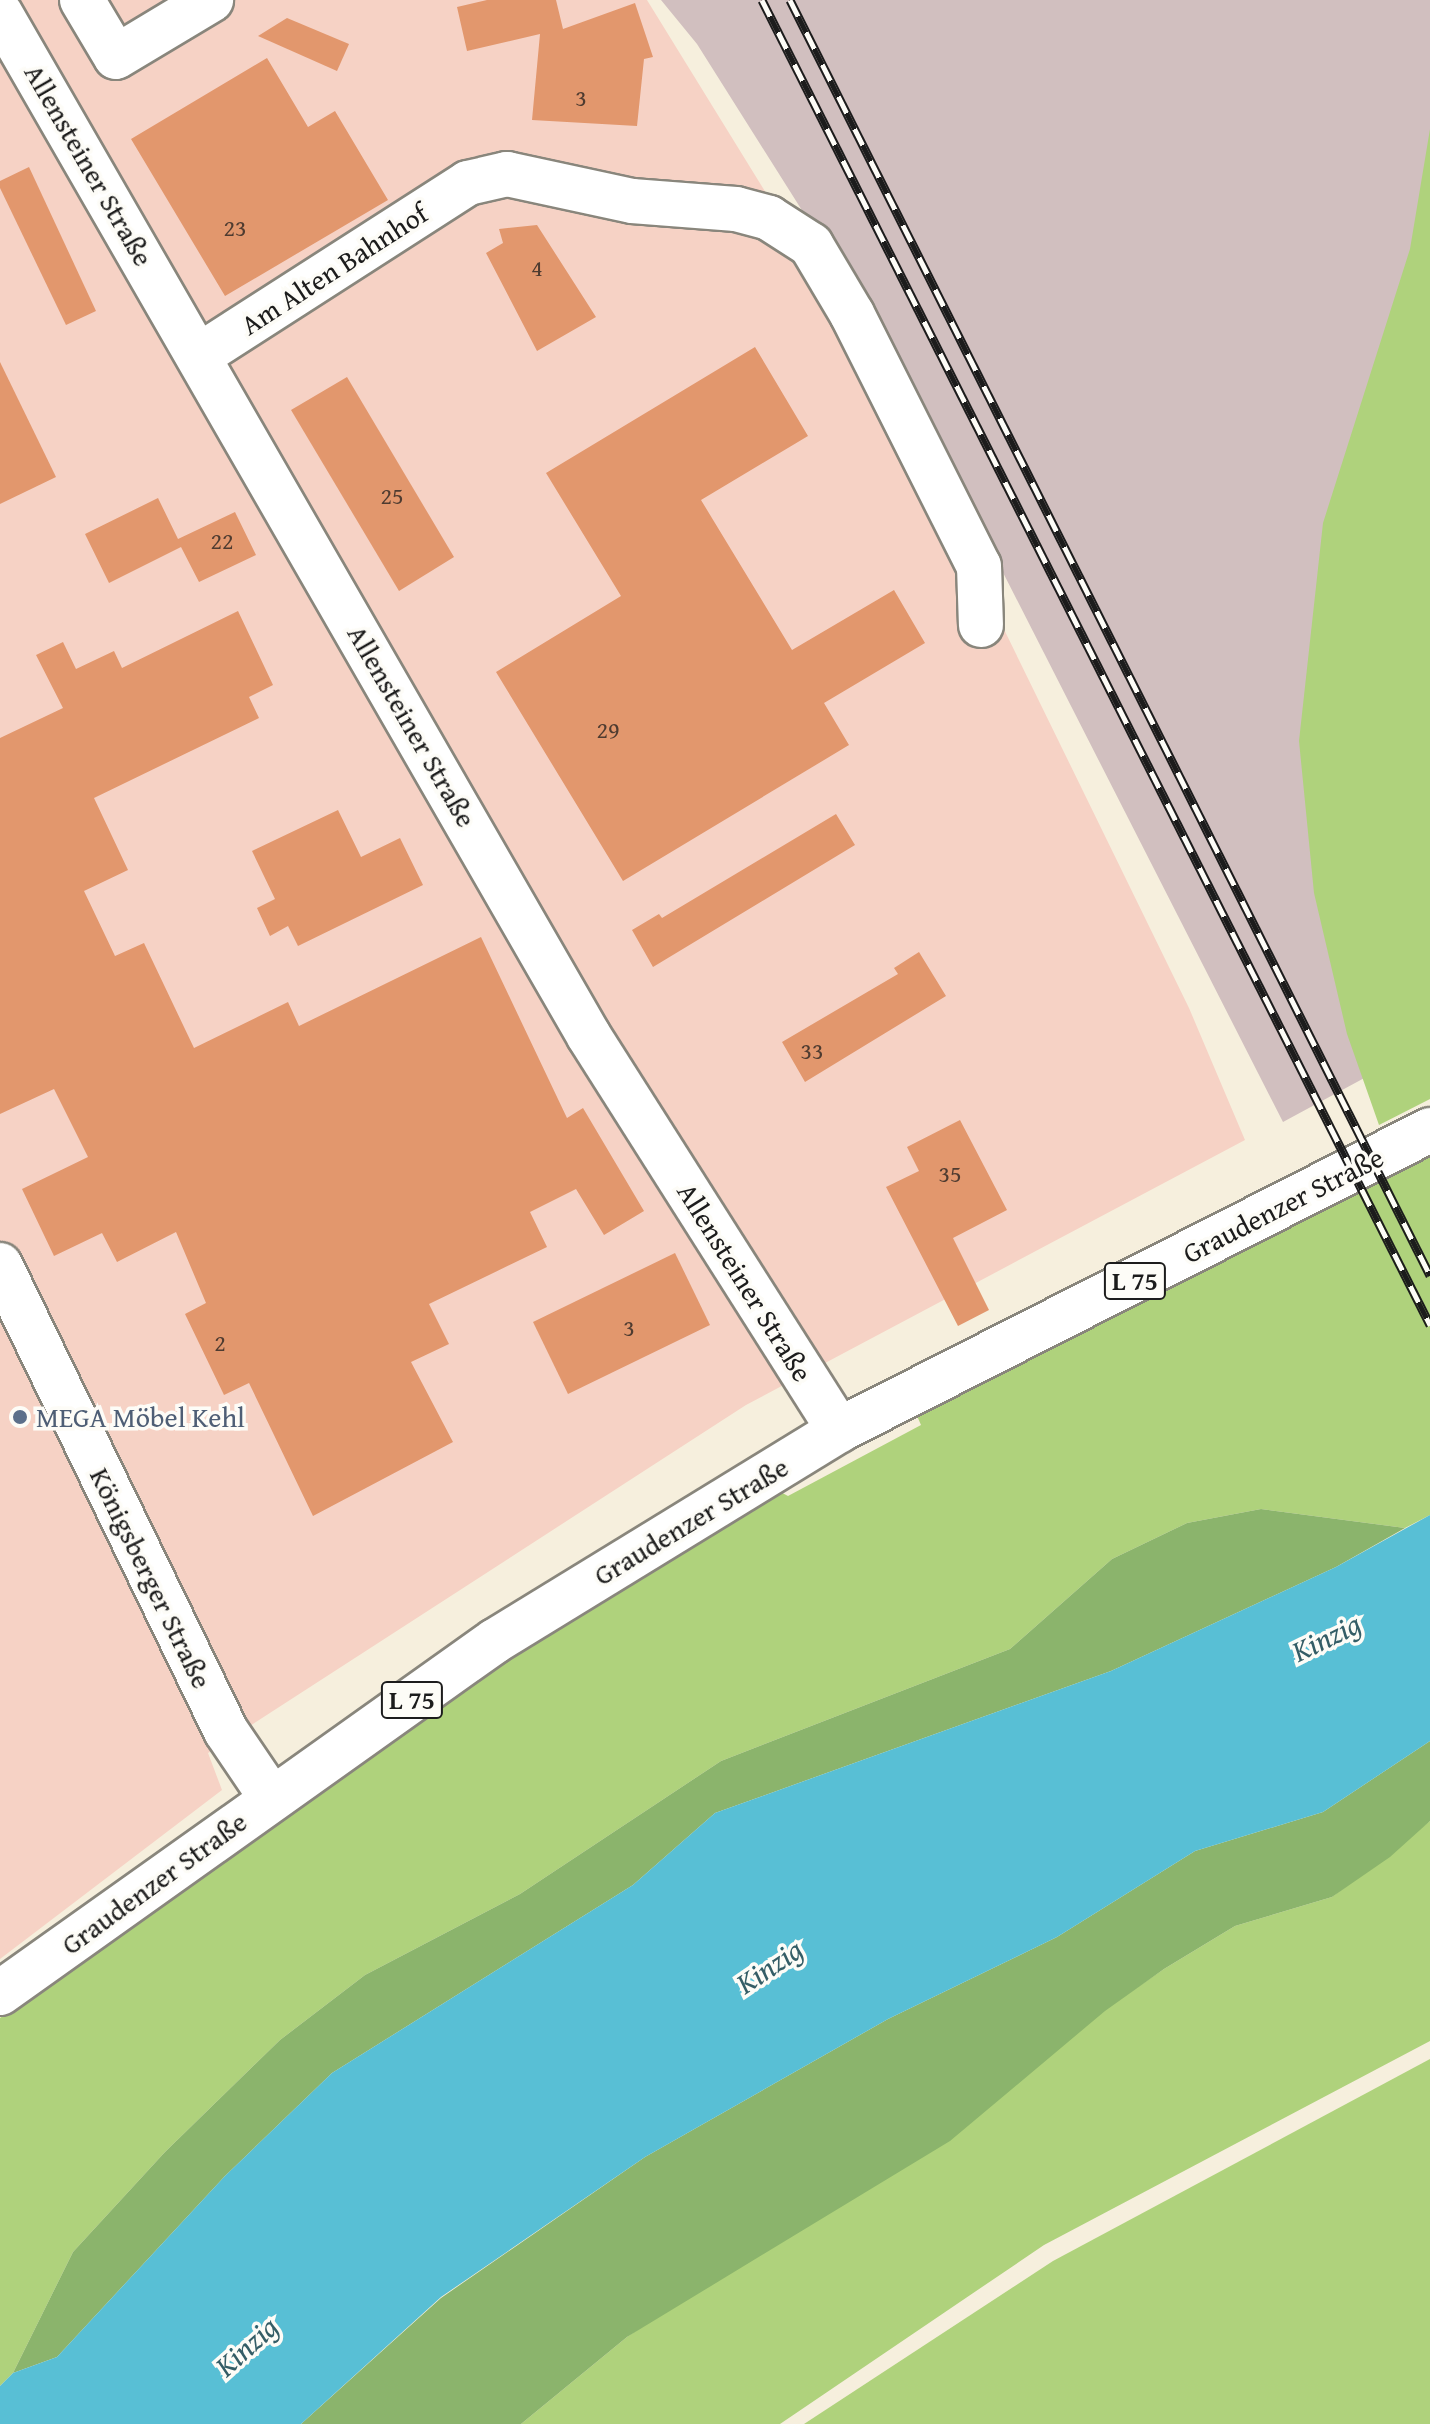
<!DOCTYPE html>
<meta charset="utf-8">
<style>
body{margin:0}
#map{position:relative;width:1430px;height:2424px;overflow:hidden;background:#f6efdd;font-family:"Gentium Book Plus",serif}
div>[style]{position:absolute}
.built>*{inset:0;background:#f6d2c5}
.industrial>*{inset:0;background:#d1bfbf}
.green>*{inset:0;background:#afd27c}
.forest>*{inset:0;background:#8bb46c}
.water>*{inset:0;background:#58bfd5}
.building>*{inset:0;background:#e2976d}
.roads{filter:drop-shadow(2px 0 #89867c) drop-shadow(-2px 0 #89867c) drop-shadow(0 2px #89867c) drop-shadow(0 -2px #89867c)}
.minor>*{height:44px;margin:-22px;padding:0 22px;transform-origin:22px;border-radius:22px;background:#fff}
.major>*{height:44px;margin:-22px;padding:0 22px;transform-origin:22px;border-radius:22px;background:#fff}
.rail>*{height:9px;margin-top:-4.5px;transform-origin:0;background:repeating-linear-gradient(90deg,#fdfcf7 0 18px,#1c1c1c 0 36px);box-sizing:border-box;border-block:2px solid #1c1c1c}
.dots>*{width:22px;height:22px;translate:-50% -50%;box-sizing:border-box;border:4px solid #fdfcf7;border-radius:50%}
span{translate:-50% -50%;white-space:nowrap;text-align:center;line-height:1.15;-webkit-text-stroke:7px #fdfcf7;paint-order:stroke}
.number-label{font-size:24px;color:#4e3b30}
.number-label span{-webkit-text-stroke-width:0}
.shield-label span{padding:2px 6px;background:#fdfcf7;border:2px solid;border-radius:6px;-webkit-text-stroke-width:0}
.shield-label{font-size:26px;color:#1c1c1c;font-weight:700}
.street-label{font-size:28px;color:#1c1c1c}
.service-label{font-size:28px;color:#4e5e75}
.left{translate:0 -50%;text-align:left}
.water-label{font-size:30px;color:#345d66;font-style:italic}
</style>
<div id="map">
<div class="built">
<div style="clip-path:polygon(0 0,647px 0,808px 261px,997px 615px,1189px 1008px,1245px 1140px,746px 1405px,208px 1753px,222px 1790px,0 1959px)"></div>
</div>
<div class="industrial">
<div style="clip-path:polygon(661px 0,1430px 0,1430px 701px,1405px 1056px,1283px 1122px,887px 345px,697px 44px)"></div>
</div>
<div class="green">
<div style="clip-path:polygon(1430px 129px,1430px 1099px,1379px 1125px,1347px 1034px,1314px 893px,1299px 741px,1323px 523px,1410px 249px)"></div>
<div style="clip-path:polygon(1430px 1150px,1430px 1515px,1405px 1528px,1261px 1509px,1187px 1523px,1112px 1559px,1010px 1649px,721px 1761px,520px 1894px,365px 1975px,280px 2040px,165px 2152px,73px 2252px,13px 2373px,0 2386px,0 2018px,386px 1735px,773px 1488px,788px 1496px,921px 1425px,914px 1409px)"></div>
<div style="clip-path:polygon(1430px 1821px,1430px 2041px,1044px 2245px,780px 2424px,521px 2424px,627px 2337px,1164px 1969px,1235px 1926px,1332px 1897px)"></div>
<div style="clip-path:polygon(1430px 2059px,1430px 2424px,804px 2424px,1053px 2261px)"></div>
</div>
<div class="forest">
<div style="clip-path:polygon(1261px 1509px,1405px 1528px,1336px 1567px,1111px 1671px,715px 1813px,633px 1885px,332px 2073px,225px 2176px,57px 2357px,13px 2373px,73px 2252px,165px 2152px,280px 2040px,365px 1975px,520px 1894px,721px 1761px,1010px 1649px,1112px 1559px,1187px 1523px)"></div>
<div style="clip-path:polygon(1430px 1741px,1430px 1821px,1390px 1857px,1332px 1897px,1235px 1926px,1164px 1969px,1105px 2011px,950px 2141px,627px 2337px,521px 2424px,301px 2424px,441px 2298px,645px 2157px,888px 2019px,1057px 1937px,1195px 1851px,1323px 1812px)"></div>
</div>
<div class="water">
<div style="clip-path:polygon(1430px 1515px,1430px 1741px,1323px 1812px,1195px 1851px,1057px 1937px,888px 2019px,645px 2157px,441px 2297px,301px 2424px,0 2424px,0 2386px,13px 2373px,57px 2357px,225px 2176px,332px 2073px,633px 1885px,715px 1813px,1111px 1671px,1336px 1567px)"></div>
</div>
<div class="building">
<div style="clip-path:polygon(487px 0,556px 0,563px 29px,635px 3px,653px 57px,644px 59px,637px 126px,532px 120px,540px 34px,467px 51px,457px 7px)"></div>
<div style="clip-path:polygon(287px 18px,349px 44px,337px 71px,258px 36px)"></div>
<div style="clip-path:polygon(267px 58px,308px 127px,335px 111px,388px 200px,225px 296px,131px 139px)"></div>
<div style="clip-path:polygon(29px 167px,96px 311px,66px 325px,0 188px,0 181px)"></div>
<div style="clip-path:polygon(537px 225px,596px 317px,537px 351px,486px 253px,503px 243px,499px 229px)"></div>
<div style="clip-path:polygon(755px 347px,808px 436px,701px 500px,792px 650px,894px 590px,925px 643px,824px 703px,849px 745px,623px 881px,496px 672px,621px 596px,546px 473px)"></div>
<div style="clip-path:polygon(0 362px,56px 477px,0 504px)"></div>
<div style="clip-path:polygon(347px 377px,454px 557px,399px 591px,291px 410px)"></div>
<div style="clip-path:polygon(158px 498px,178px 539px,235px 512px,256px 555px,199px 582px,181px 547px,109px 583px,85px 534px)"></div>
<div style="clip-path:polygon(238px 611px,273px 685px,249px 697px,259px 718px,94px 798px,128px 870px,84px 891px,115px 956px,144px 943px,194px 1048px,288px 1002px,299px 1026px,481px 937px,567px 1118px,583px 1108px,644px 1211px,604px 1235px,576px 1189px,530px 1212px,547px 1247px,429px 1304px,449px 1344px,411px 1362px,453px 1442px,313px 1516px,249px 1383px,224px 1395px,185px 1314px,206px 1303px,176px 1232px,117px 1262px,102px 1233px,54px 1256px,22px 1189px,88px 1157px,54px 1089px,0 1114px,0 738px,63px 708px,36px 655px,63px 642px,76px 669px,114px 651px,122px 668px)"></div>
<div style="clip-path:polygon(338px 810px,361px 857px,400px 838px,423px 885px,298px 946px,288px 926px,270px 936px,257px 908px,275px 899px,252px 851px)"></div>
<div style="clip-path:polygon(836px 814px,855px 845px,653px 967px,632px 930px,659px 914px,662px 918px)"></div>
<div style="clip-path:polygon(919px 952px,946px 996px,805px 1082px,782px 1042px,898px 974px,894px 968px)"></div>
<div style="clip-path:polygon(960px 1120px,1007px 1210px,953px 1238px,989px 1310px,958px 1326px,886px 1187px,919px 1171px,907px 1147px)"></div>
<div style="clip-path:polygon(675px 1253px,710px 1325px,568px 1394px,533px 1322px)"></div>
</div>
<div class="roads">
<div class="minor">
<div style="left:82px;top:0;width:66px;rotate:59.2deg"></div>
<div style="left:116px;top:57px;width:111px;rotate:-31deg"></div>
<div style="left:0;top:13px;width:1180px;rotate:60.07deg"></div>
<div style="left:589px;top:1036px;width:467px;rotate:57.6deg"></div>
<div style="left:200px;top:355px;width:318px;rotate:-32.7deg"></div>
<div style="left:468px;top:183px;width:40px;rotate:-13deg"></div>
<div style="left:507px;top:174px;width:128px;rotate:12.2deg"></div>
<div style="left:632px;top:201px;width:104px;rotate:4.4deg"></div>
<div style="left:736px;top:209px;width:34px;rotate:15deg"></div>
<div style="left:769px;top:218px;width:50px;rotate:32.7deg"></div>
<div style="left:811px;top:245px;width:80px;rotate:59.3deg"></div>
<div style="left:852px;top:314px;width:282px;rotate:63.3deg"></div>
<div style="left:979px;top:566px;width:59px;rotate:88.1deg"></div>
<div style="left:0;top:1265px;width:518px;rotate:64.13deg"></div>
<div style="left:226px;top:1731px;width:82px;rotate:55.9deg"></div>
</div>
<div class="major">
<div style="left:0;top:1993px;width:607px;rotate:-35.42deg"></div>
<div style="left:495px;top:1641px;width:404px;rotate:-31.5deg"></div>
<div style="left:839px;top:1430px;width:663px;rotate:-26.91deg"></div>
</div>
</div>
<div class="rail">
<div style="left:762px;top:0;width:1484px;rotate:63.24deg"></div>
<div style="left:790px;top:0;width:1427px;rotate:63.35deg"></div>
</div>
<div class="dots">
<div style="left:20px;top:1417px;background:#5c6f8a"></div>
</div>
<div class="number-label">
<span style="left:581px;top:98px">3</span>
<span style="left:235px;top:228px">23</span>
<span style="left:537px;top:268px">4</span>
<span style="left:392px;top:496px">25</span>
<span style="left:222px;top:541px">22</span>
<span style="left:608px;top:730px">29</span>
<span style="left:812px;top:1051px">33</span>
<span style="left:950px;top:1174px">35</span>
<span style="left:629px;top:1328px">3</span>
<span style="left:220px;top:1343px">2</span>
</div>
<div class="shield-label">
<span style="left:1135px;top:1281px">L 75</span>
<span style="left:412px;top:1700px">L 75</span>
</div>
<div class="street-label">
<span style="left:89px;top:165px;rotate:60deg">Allensteiner Straße</span>
<span style="left:334px;top:269px;rotate:-33deg">Am Alten Bahnhof</span>
<span style="left:412px;top:726px;rotate:60deg">Allensteiner Straße</span>
<span style="left:1283px;top:1205px;rotate:-27deg">Graudenzer Straße</span>
<span style="left:745px;top:1282px;rotate:58deg">Allensteiner Straße</span>
<span style="left:691px;top:1521px;rotate:-31deg">Graudenzer Straße</span>
<span style="left:151px;top:1578px;rotate:64deg">Königsberger Straße</span>
<span style="left:154px;top:1883px;rotate:-36deg">Graudenzer Straße</span>
</div>
<div class="service-label">
<span class="left" style="left:36px;top:1417px">MEGA Möbel Kehl</span>
</div>
<div class="water-label">
<span style="left:1326px;top:1637px;rotate:-26deg">Kinzig</span>
<span style="left:769px;top:1966px;rotate:-34deg">Kinzig</span>
<span style="left:246px;top:2346px;rotate:-42deg">Kinzig</span>
</div>
</div>
